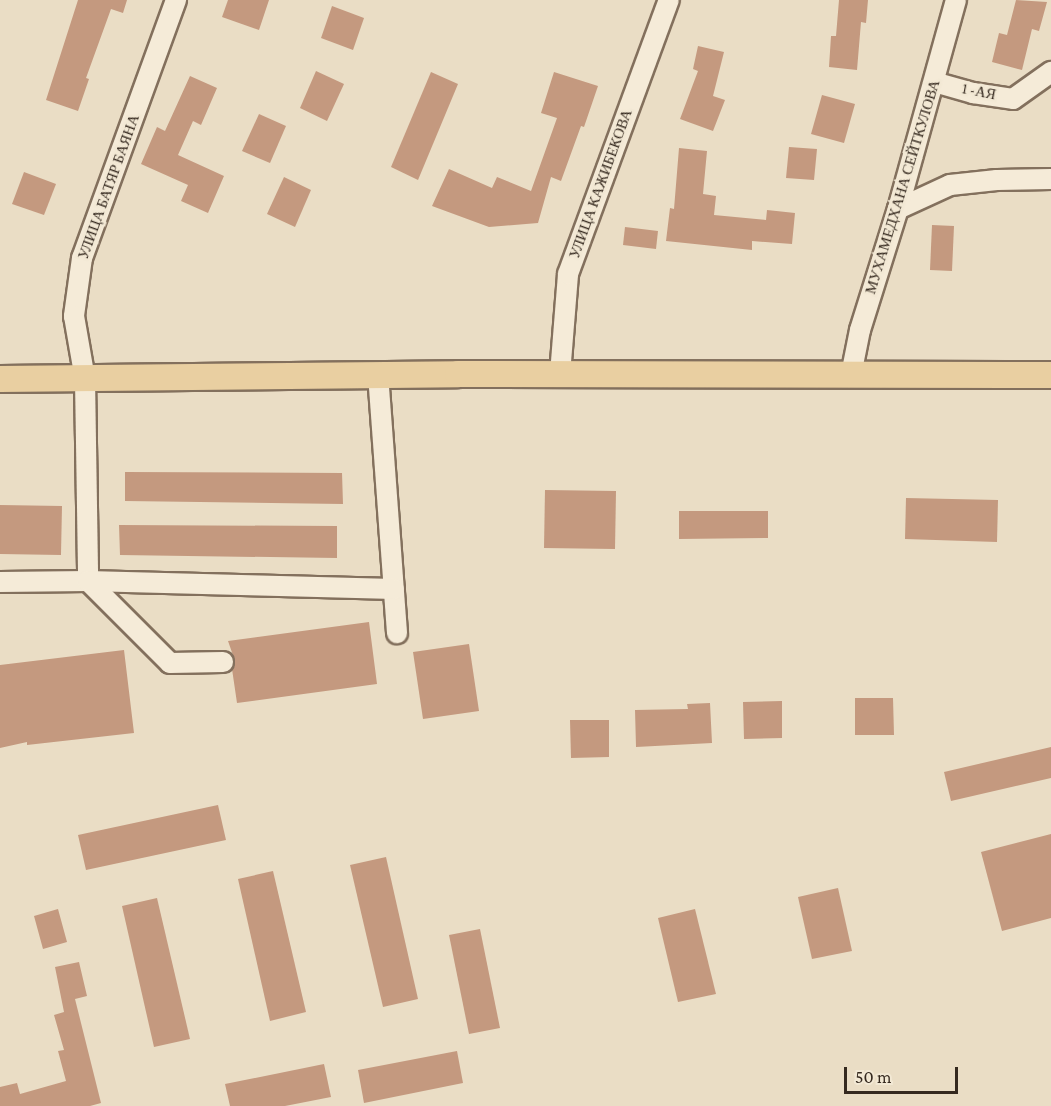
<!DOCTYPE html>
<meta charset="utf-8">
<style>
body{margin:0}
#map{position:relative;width:1051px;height:1106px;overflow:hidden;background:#eaddc5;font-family:"Crimson Pro",serif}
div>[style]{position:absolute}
.building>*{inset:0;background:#c4997f}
.roads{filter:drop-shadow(2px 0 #83705d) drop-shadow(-2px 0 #83705d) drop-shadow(0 2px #83705d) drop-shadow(0 -2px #83705d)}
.minor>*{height:20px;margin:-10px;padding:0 10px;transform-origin:10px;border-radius:10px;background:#f5ebd8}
.major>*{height:26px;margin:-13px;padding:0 13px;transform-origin:13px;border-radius:13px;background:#e9cfa1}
span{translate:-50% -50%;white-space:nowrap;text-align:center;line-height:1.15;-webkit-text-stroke:5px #f2e8d4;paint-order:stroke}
.street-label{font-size:15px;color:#35291f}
.scale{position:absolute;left:844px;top:1067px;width:114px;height:27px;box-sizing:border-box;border:3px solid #35291f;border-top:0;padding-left:8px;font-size:18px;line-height:21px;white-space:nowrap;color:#35291f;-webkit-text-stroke:4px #f2e8d4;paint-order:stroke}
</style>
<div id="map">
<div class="building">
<div style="clip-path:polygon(78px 0,127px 0,123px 13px,111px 9px,86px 78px,89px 79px,78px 111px,46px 100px)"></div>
<div style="clip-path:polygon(228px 0,269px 0,259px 30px,222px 17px)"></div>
<div style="clip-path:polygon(839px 0,868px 0,866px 23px,861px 22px,857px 70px,829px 67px,831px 36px,836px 36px)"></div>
<div style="clip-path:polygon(1016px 0,1047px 2px,1039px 31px,1032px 29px,1022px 70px,992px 62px,999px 33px,1007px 35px)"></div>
<div style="clip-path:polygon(332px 6px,364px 18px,353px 50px,321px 38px)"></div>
<div style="clip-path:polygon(698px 46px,724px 52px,713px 96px,725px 100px,713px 131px,680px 119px,698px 71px,693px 69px)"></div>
<div style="clip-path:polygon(316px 71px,344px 84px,327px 121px,300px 108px)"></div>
<div style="clip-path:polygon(431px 72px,458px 84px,418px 180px,391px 167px)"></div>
<div style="clip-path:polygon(554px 72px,598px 86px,584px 127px,581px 126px,561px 181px,551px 177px,538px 223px,489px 227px,432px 206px,449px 169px,492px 188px,497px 177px,531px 191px,557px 118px,541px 113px)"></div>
<div style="clip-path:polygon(190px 76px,217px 88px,201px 125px,193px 121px,178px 155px,224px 176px,208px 213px,181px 201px,188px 185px,141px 164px,157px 127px,165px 131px)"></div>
<div style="clip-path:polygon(822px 95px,855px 104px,844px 143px,811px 134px)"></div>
<div style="clip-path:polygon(259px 114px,286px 126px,270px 163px,242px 151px)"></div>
<div style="clip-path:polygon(789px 147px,817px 149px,814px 180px,786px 178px)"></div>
<div style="clip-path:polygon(679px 148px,707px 151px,703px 194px,716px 196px,714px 215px,766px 220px,767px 210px,795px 213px,792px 244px,752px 241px,752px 250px,666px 241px,670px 208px,674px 209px)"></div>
<div style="clip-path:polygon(24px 172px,56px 184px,44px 215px,12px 204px)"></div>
<div style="clip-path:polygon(284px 177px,311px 190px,295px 227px,267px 214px)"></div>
<div style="clip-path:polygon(932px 225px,954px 226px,952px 271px,930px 270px)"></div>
<div style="clip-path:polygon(625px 227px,658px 231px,656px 249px,623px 245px)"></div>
<div style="clip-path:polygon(125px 472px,342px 473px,343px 504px,125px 501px)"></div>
<div style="clip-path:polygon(545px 490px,616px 491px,615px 549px,544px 548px)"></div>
<div style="clip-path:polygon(906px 498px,998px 500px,997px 542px,905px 539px)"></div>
<div style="clip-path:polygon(0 505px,62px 506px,61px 555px,0 554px)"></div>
<div style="clip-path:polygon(679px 511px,768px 511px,768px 538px,679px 539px)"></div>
<div style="clip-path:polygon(119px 525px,337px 526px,337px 558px,120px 555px)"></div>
<div style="clip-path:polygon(369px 622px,377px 684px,237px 703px,232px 669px,235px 661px,228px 641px)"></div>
<div style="clip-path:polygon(469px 644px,479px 711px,423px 719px,413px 652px)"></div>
<div style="clip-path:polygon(124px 650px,134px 733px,27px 745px,27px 742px,0 748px,0 665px)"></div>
<div style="clip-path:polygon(855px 698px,893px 698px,894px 735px,855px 735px)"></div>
<div style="clip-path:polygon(782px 701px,782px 738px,744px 739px,743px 702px)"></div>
<div style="clip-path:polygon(710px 703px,712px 743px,636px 747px,635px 710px,688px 709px,687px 704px)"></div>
<div style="clip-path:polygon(570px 720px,609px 720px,609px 757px,571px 758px)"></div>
<div style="clip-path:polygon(1051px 747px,1051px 778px,951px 801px,944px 772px)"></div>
<div style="clip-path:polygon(218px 805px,226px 840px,86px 870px,78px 835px)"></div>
<div style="clip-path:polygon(1051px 834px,1051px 918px,1002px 931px,981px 852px)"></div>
<div style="clip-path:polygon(386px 857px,418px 999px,383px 1007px,350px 865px)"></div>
<div style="clip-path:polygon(273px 871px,306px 1012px,270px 1021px,238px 879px)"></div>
<div style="clip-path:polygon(838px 888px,852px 951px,812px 959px,798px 897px)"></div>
<div style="clip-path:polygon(157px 898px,190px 1039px,154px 1047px,122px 906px)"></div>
<div style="clip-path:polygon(58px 909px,67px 942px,43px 949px,34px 916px)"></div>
<div style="clip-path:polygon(695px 909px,716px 994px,678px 1002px,658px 918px)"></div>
<div style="clip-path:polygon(480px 929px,500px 1028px,469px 1034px,449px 935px)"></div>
<div style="clip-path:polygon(79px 962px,87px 996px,75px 999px,101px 1103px,90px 1106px,0 1106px,0 1087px,17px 1083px,20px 1094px,66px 1081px,58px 1051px,64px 1050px,54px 1015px,64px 1012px,55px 967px)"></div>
<div style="clip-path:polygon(457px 1051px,463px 1083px,364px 1103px,358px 1070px)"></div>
<div style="clip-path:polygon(324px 1064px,331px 1097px,285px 1106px,230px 1106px,225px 1084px)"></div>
</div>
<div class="roads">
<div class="minor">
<div style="left:176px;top:0;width:275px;rotate:110deg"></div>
<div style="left:82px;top:258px;width:59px;rotate:97.9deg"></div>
<div style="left:74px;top:316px;width:64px;rotate:80.1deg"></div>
<div style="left:85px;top:379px;width:202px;rotate:89.1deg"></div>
<div style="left:88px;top:581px;width:116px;rotate:45deg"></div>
<div style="left:170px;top:663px;width:53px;rotate:-1.1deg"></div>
<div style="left:934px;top:82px;width:41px;rotate:15.8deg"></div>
<div style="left:973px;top:93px;width:40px;rotate:8.5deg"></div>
<div style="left:1013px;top:99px;width:47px;rotate:-35.4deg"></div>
<div style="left:898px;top:209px;width:57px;rotate:-24.8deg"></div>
<div style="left:950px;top:185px;width:47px;rotate:-6.1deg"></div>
<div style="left:997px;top:180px;width:54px;rotate:-1.1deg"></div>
<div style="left:378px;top:374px;width:260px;rotate:85.8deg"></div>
<div style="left:560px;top:374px;width:100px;rotate:-85.4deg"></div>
<div style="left:568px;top:274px;width:292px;rotate:-69.8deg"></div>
<div style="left:851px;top:375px;width:46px;rotate:-78.7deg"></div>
<div style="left:860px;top:330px;width:127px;rotate:-72.6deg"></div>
<div style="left:898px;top:209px;width:217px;rotate:-74.5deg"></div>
<div style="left:0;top:582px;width:88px;rotate:-0.7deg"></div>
<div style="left:88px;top:581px;width:306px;rotate:1.5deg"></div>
</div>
<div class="major">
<div style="left:0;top:379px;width:458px;rotate:-0.6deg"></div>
<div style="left:458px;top:374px;width:593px;rotate:0.1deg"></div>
</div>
</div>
<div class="street-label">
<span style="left:979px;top:92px;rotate:11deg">1 -АЯ</span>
<span style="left:601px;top:184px;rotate:-70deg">УЛИЦА КАЖИБЕКОВА</span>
<span style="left:109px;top:187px;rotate:-70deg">УЛИЦА БАТЯР БАЯНА</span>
<span style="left:903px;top:187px;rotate:-73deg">МУХАМЕДХАНА СЕЙТКУЛОВА</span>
</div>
<div class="scale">50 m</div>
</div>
